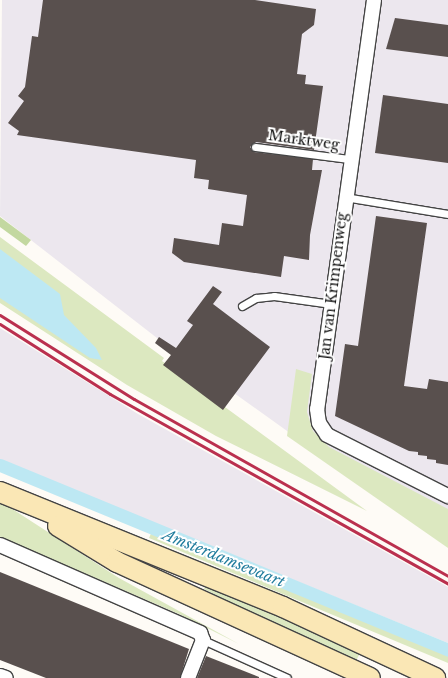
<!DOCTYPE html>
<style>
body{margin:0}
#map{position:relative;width:448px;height:678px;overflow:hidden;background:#fefbf6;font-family:"Libre Baskerville",serif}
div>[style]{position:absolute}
.industrial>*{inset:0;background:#ece7ee}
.green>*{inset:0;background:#dce8c0}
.forest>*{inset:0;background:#c3d8a0}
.water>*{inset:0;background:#bde8f3}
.canal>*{height:13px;margin:-6.5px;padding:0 6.5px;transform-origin:6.5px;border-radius:6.5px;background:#bde8f3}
.building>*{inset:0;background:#59504e}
.roads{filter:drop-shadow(1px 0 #444) drop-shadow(-1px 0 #444) drop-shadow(0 1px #444) drop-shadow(0 -1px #444)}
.lane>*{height:7px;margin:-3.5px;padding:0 3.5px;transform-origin:3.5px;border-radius:3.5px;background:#fff}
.street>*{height:14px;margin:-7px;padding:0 7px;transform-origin:7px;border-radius:7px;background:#fff}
.secondary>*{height:20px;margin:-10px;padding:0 10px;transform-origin:10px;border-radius:10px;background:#fae7b5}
.rail>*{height:3px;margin:-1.5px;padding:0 1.5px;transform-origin:1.5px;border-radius:1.5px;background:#ba304e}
span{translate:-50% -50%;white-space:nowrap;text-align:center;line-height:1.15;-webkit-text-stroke:4px #fff;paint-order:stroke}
.street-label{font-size:14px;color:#111}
.water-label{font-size:15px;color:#207c9d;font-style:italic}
</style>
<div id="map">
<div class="industrial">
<div style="clip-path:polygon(2px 0,448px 0,448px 525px,315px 451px,157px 338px,0 216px)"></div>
<div style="clip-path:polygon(0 328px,138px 414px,448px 587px,448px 643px,0 460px)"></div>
</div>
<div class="green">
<div style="clip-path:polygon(0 237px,164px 358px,162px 361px,367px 511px,216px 436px,127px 385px,0 303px)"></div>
<div style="clip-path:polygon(296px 369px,312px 374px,307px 412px,313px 431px,329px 447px,448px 509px,448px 548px,287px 436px)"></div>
<div style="clip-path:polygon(0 501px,119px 578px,239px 644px,179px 614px,0 537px)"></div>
<div style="clip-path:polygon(154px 527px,448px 650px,448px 663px,149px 538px)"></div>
<div style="clip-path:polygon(207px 582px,360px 653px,354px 665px,204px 589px)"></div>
</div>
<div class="forest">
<div style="clip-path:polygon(0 217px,31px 240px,26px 246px,0 227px)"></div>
</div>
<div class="water">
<div style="clip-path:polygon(0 249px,60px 294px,64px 315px,96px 348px,102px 360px,90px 358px,0 298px)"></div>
</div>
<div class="canal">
<div style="left:0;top:465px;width:485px;rotate:22.4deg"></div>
</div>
<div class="building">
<div style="clip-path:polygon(43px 0,255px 0,316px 9px,314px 25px,302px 34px,297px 74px,306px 75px,305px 84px,323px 86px,314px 150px,256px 142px,250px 147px,254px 152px,313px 159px,312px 170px,322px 170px,310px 235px,309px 260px,284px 256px,281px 277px,184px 262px,172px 253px,174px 238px,219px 245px,222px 223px,243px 226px,247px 195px,208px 189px,209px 180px,194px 178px,196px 160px,17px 135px,19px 131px,8px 123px,24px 101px,18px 96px,25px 87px,32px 36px,38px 37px)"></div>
<div style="clip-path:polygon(395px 18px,448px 25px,448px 57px,386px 49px)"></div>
<div style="clip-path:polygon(383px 95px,448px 104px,448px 163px,375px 153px)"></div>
<div style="clip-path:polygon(376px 216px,427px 223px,404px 386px,427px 389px,429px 379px,448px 382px,448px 465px,436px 463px,436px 460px,427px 459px,427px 456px,418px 455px,418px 452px,409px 451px,335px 416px,345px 344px,358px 346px)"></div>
<div style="clip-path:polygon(213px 286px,222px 292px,213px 304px,270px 347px,223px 410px,163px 365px,171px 355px,155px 343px,159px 337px,176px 348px,193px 325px,187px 321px)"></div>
<div style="clip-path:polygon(0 572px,189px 649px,180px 678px,46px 678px,0 660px)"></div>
<div style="clip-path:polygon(206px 656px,259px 677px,259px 678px,197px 678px)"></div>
</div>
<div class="roads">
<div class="lane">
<div style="left:255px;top:147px;width:95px;rotate:7.3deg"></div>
<div style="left:345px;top:197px;width:104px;rotate:9.4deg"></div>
<div style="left:242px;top:306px;width:16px;rotate:-30deg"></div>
<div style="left:256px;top:298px;width:18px;rotate:-6deg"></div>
<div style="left:274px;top:296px;width:58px;rotate:8deg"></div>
<div style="left:203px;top:640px;width:92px;rotate:24.3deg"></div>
</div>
<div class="street">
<div style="left:374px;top:0;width:413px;rotate:97.9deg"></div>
<div style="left:317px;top:409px;width:14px;rotate:82deg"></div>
<div style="left:319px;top:423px;width:14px;rotate:56deg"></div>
<div style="left:327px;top:435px;width:136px;rotate:26.8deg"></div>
<div style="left:0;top:545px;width:219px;rotate:23.7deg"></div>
<div style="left:200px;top:633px;width:8px;rotate:67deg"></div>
<div style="left:203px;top:640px;width:41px;rotate:111.5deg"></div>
<div style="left:0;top:676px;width:6px;rotate:18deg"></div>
</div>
<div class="secondary">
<div style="left:0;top:492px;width:305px;rotate:22.1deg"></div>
<div style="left:283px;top:607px;width:168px;rotate:25deg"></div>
<div style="left:58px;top:526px;width:69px;rotate:31.4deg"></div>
<div style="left:117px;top:562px;width:278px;rotate:24.6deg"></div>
</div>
</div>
<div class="rail">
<div style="left:0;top:315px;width:158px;rotate:32.1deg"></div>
<div style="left:134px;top:399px;width:360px;rotate:29.4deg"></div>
<div style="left:0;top:324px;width:130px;rotate:32.5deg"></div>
<div style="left:110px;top:394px;width:388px;rotate:29.3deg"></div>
</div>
<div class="street-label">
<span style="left:304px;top:140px;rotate:8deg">Marktweg</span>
<span style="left:333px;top:286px;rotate:-83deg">Jan van Krimpenweg</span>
</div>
<div class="water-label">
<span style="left:224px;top:558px;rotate:22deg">Amsterdamsevaart</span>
</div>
</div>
